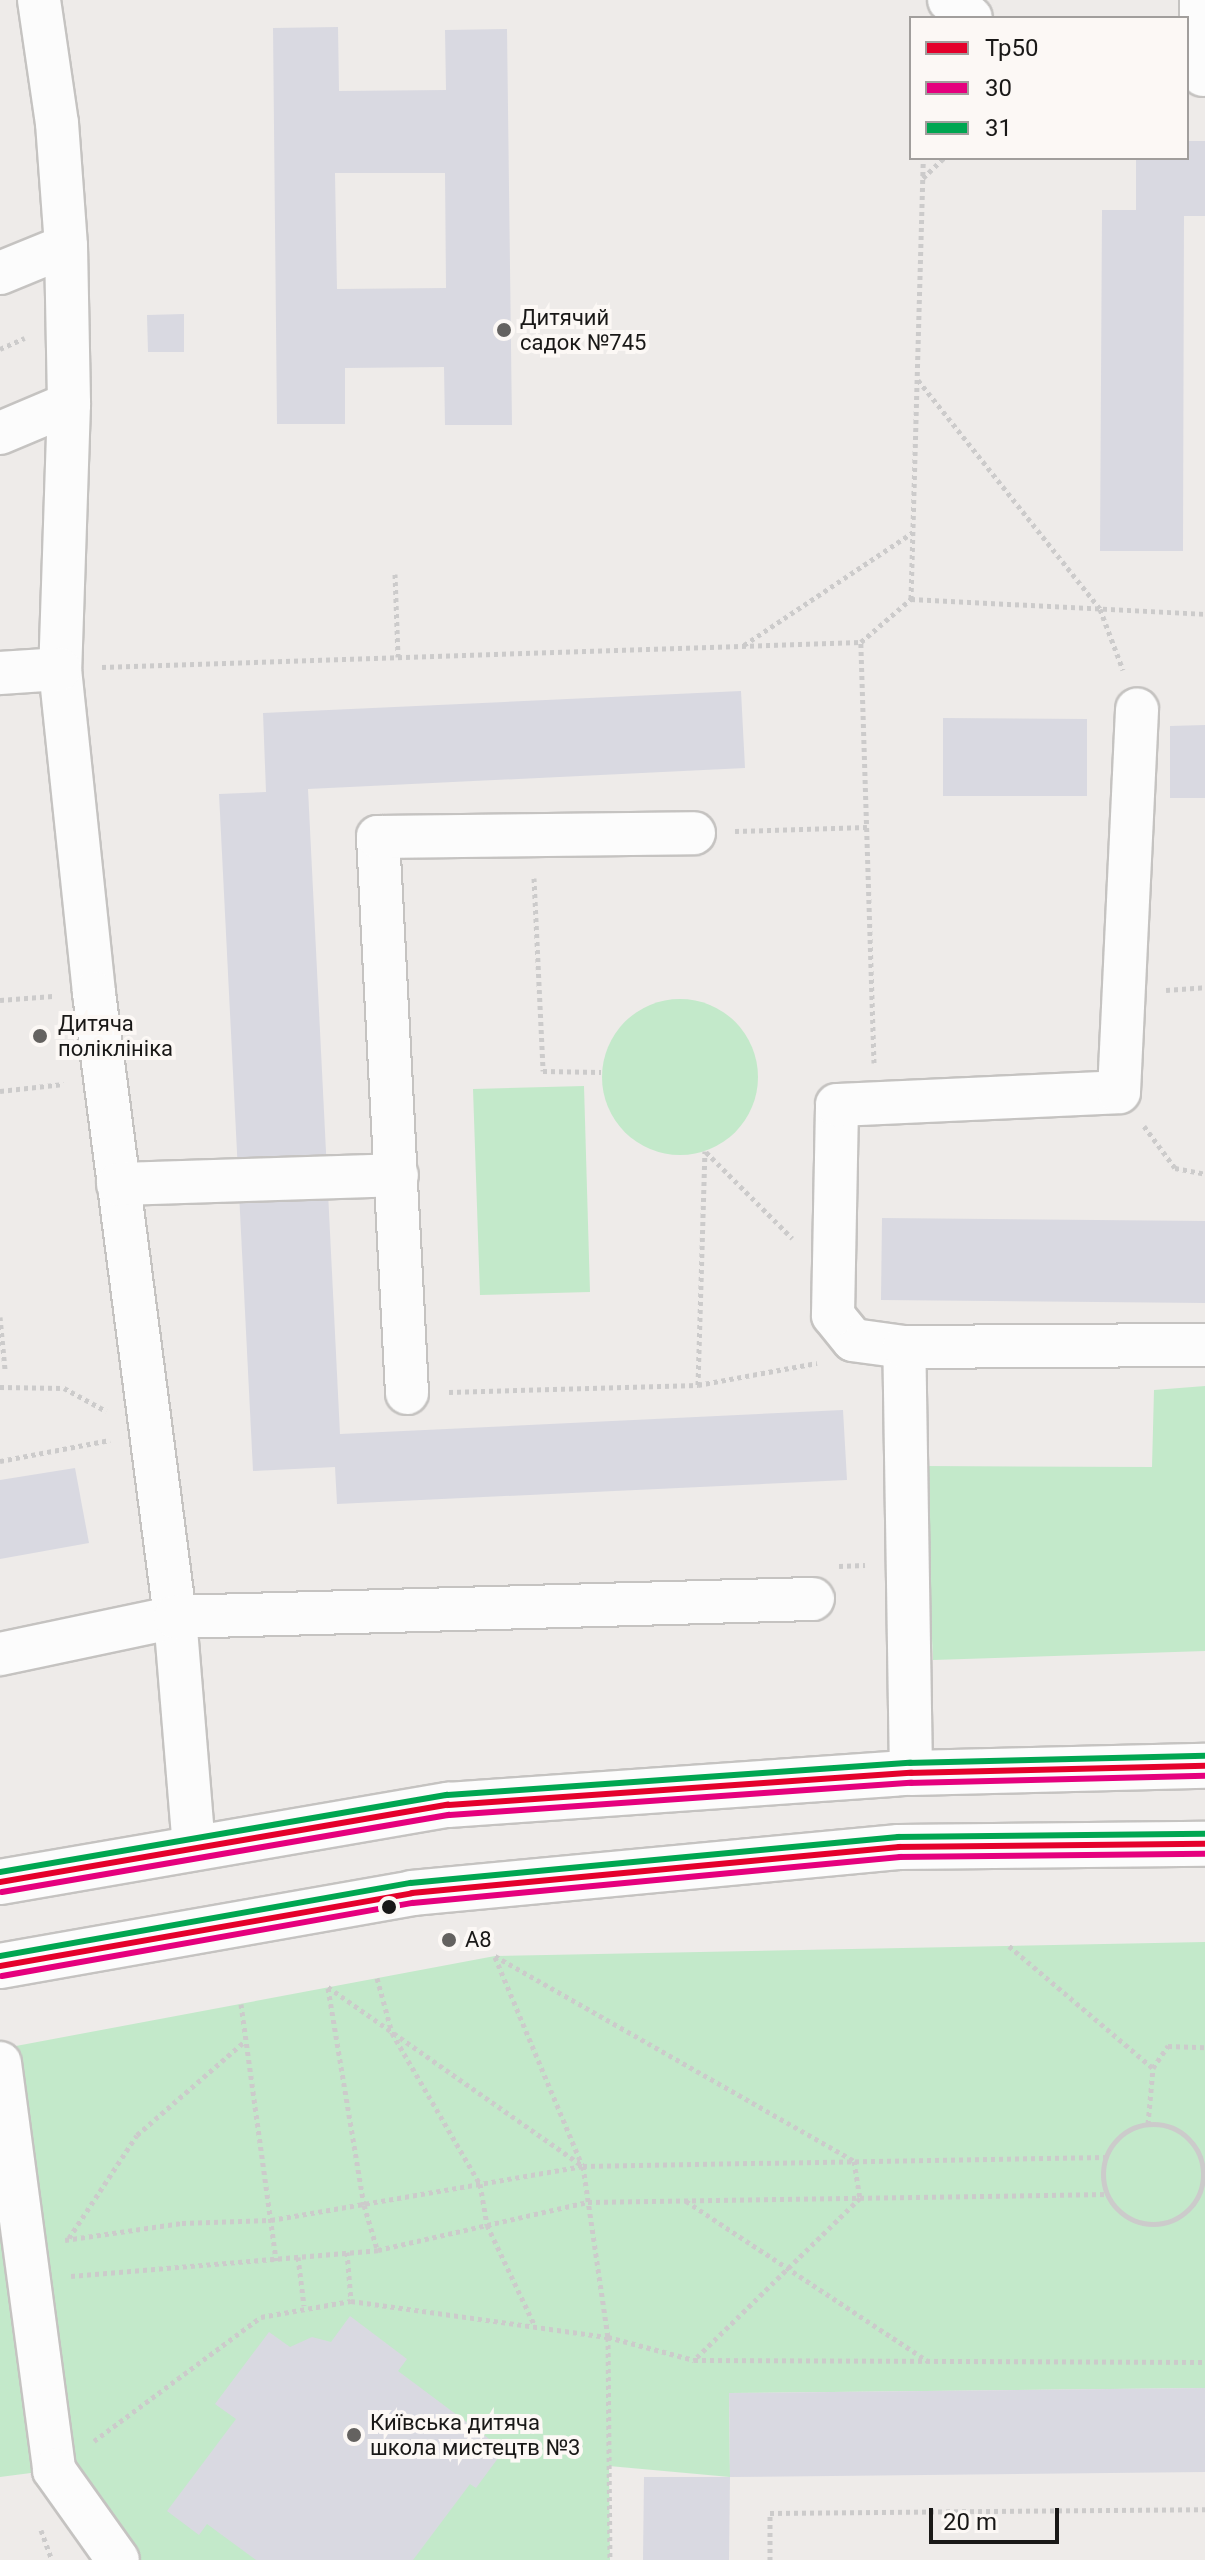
<!DOCTYPE html>
<meta charset="utf-8">
<style>
body{margin:0}
#map{position:relative;width:1205px;height:2560px;overflow:hidden;background:#eeebe9;font-family:Roboto,sans-serif}
div>[style]{position:absolute}
.green>*{inset:0;background:#c3e9ca}
.round{border-radius:50%}
.building>*{inset:0;background:#d9d9e1}
.path>*{height:5px;margin-top:-2.5px;transform-origin:0;background:repeating-linear-gradient(90deg,#cccbcb 0 4px,transparent 0 8px)}
.path>.ring{margin:-2.5px;padding:0;box-sizing:content-box;background:none;border:5px solid #cccbcb;border-radius:50%}
.roads{filter:drop-shadow(2px 0 #c5c3c1) drop-shadow(-2px 0 #c5c3c1) drop-shadow(0 2px #c5c3c1) drop-shadow(0 -2px #c5c3c1)}
.minor>*{height:42px;margin:-21px;padding:0 21px;transform-origin:21px;border-radius:21px;background:#fcfcfc}
.major>*{height:44px;margin:-22px;padding:0 22px;transform-origin:22px;border-radius:22px;background:#fcfcfc}
.bus-1>*{height:6px;margin:-3px;padding:0 3px;transform-origin:3px;border-radius:3px;background:#e4002b}
.bus-2>*{height:6px;margin:-3px;padding:0 3px;transform-origin:3px;border-radius:3px;background:#e5007d}
.bus-3>*{height:6px;margin:-3px;padding:0 3px;transform-origin:3px;border-radius:3px;background:#00a651}
.dots>*{width:22px;height:22px;translate:-50% -50%;box-sizing:border-box;border:4px solid #fcf8f5;border-radius:50%}
span{translate:-50% -50%;white-space:nowrap;text-align:center;line-height:1.15;-webkit-text-stroke:8px #fcf8f5;paint-order:stroke}
.poi-label{font-size:22px;color:#191817}
.left{translate:0 -50%;text-align:left}
.legend{position:absolute;left:909px;top:16px;width:280px;height:144px;box-sizing:border-box;background:#fcf8f5;border:2px solid #a19e9c;margin:0;padding:10px 14px;list-style:none;font-size:24px;color:#191817}
.legend li{display:flex;align-items:center;gap:16px;height:40px}
.legend b{width:40px;border:2px solid #a19e9c}
.scale{position:absolute;left:929px;top:2508px;width:130px;height:36px;box-sizing:border-box;border:4px solid #191817;border-top:0;padding-left:10px;font-size:24px;line-height:28px;white-space:nowrap;color:#191817;-webkit-text-stroke:6px #fcf8f5;paint-order:stroke}
</style>
<div id="map">
<div class="green">
<div class="round" style="left:602px;top:999px;width:156px;height:156px"></div>
<div style="clip-path:polygon(584px 1086px,590px 1292px,480px 1295px,473px 1089px)"></div>
<div style="clip-path:polygon(1205px 1386px,1205px 1651px,933px 1660px,924px 1466px,1152px 1467px,1154px 1390px)"></div>
<div style="clip-path:polygon(1205px 1942px,1205px 2388px,729px 2393px,730px 2477px,609px 2466px,610px 2560px,128px 2560px,54px 2470px,0 2477px,0 2049px,495px 1956px)"></div>
</div>
<div class="building">
<div style="clip-path:polygon(evenodd,338px 27px,339px 91px,446px 90px,445px 30px,507px 29px,512px 425px,445px 425px,444px 367px,345px 368px,345px 424px,277px 424px,273px 28px,338px 27px,335px 173px,445px 173px,446px 288px,337px 289px,335px 173px)"></div>
<div style="clip-path:polygon(1187px 141px,1205px 141px,1205px 216px,1184px 216px,1183px 551px,1100px 551px,1102px 210px,1136px 210px,1136px 158px,1187px 158px)"></div>
<div style="clip-path:polygon(184px 314px,184px 352px,148px 352px,147px 315px)"></div>
<div style="clip-path:polygon(741px 691px,745px 768px,308px 789px,340px 1434px,843px 1410px,847px 1480px,337px 1504px,335px 1467px,253px 1471px,219px 794px,266px 792px,263px 713px)"></div>
<div style="clip-path:polygon(943px 718px,1087px 719px,1087px 796px,943px 796px)"></div>
<div style="clip-path:polygon(1205px 725px,1205px 798px,1170px 798px,1170px 726px)"></div>
<div style="clip-path:polygon(882px 1218px,1205px 1221px,1205px 1303px,881px 1300px)"></div>
<div style="clip-path:polygon(75px 1468px,89px 1543px,0 1559px,0 1480px)"></div>
<div style="clip-path:polygon(350px 2316px,407px 2359px,398px 2371px,504px 2450px,476px 2488px,470px 2484px,413px 2560px,256px 2560px,207px 2524px,199px 2535px,167px 2511px,236px 2419px,215px 2404px,269px 2332px,290px 2347px,312px 2337px,331px 2342px)"></div>
<div style="clip-path:polygon(1205px 2388px,1205px 2472px,730px 2477px,729px 2393px)"></div>
<div style="clip-path:polygon(644px 2477px,730px 2477px,729px 2560px,643px 2560px)"></div>
</div>
<div class="path">
<div style="left:923px;top:178px;width:29px;rotate:-44deg"></div>
<div style="left:0;top:349px;width:27px;rotate:-24deg"></div>
<div style="left:918px;top:380px;width:293px;rotate:51.5deg"></div>
<div style="left:1100px;top:609px;width:65px;rotate:69.3deg"></div>
<div style="left:395px;top:574px;width:83px;rotate:87.9deg"></div>
<div style="left:911px;top:599px;width:294px;rotate:2.9deg"></div>
<div style="left:744px;top:645px;width:202px;rotate:-33.7deg"></div>
<div style="left:102px;top:667px;width:759px;rotate:-1.89deg"></div>
<div style="left:735px;top:831px;width:132px;rotate:-1.7deg"></div>
<div style="left:534px;top:878px;width:193px;rotate:87.3deg"></div>
<div style="left:543px;top:1071px;width:58px;rotate:1deg"></div>
<div style="left:1166px;top:990px;width:39px;rotate:-4deg"></div>
<div style="left:0;top:1000px;width:53px;rotate:-4.3deg"></div>
<div style="left:874px;top:1063px;width:421px;rotate:-91.8deg"></div>
<div style="left:861px;top:642px;width:66px;rotate:-40.7deg"></div>
<div style="left:911px;top:599px;width:441px;rotate:-88.4deg"></div>
<div style="left:0;top:1091px;width:64px;rotate:-6.2deg"></div>
<div style="left:1144px;top:1126px;width:52px;rotate:53.6deg"></div>
<div style="left:1175px;top:1168px;width:31px;rotate:11deg"></div>
<div style="left:706px;top:1152px;width:122px;rotate:45deg"></div>
<div style="left:0;top:1317px;width:52px;rotate:84.5deg"></div>
<div style="left:698px;top:1385px;width:234px;rotate:-88.3deg"></div>
<div style="left:0;top:1387px;width:64px;rotate:0.9deg"></div>
<div style="left:64px;top:1388px;width:48px;rotate:28.7deg"></div>
<div style="left:449px;top:1392px;width:249px;rotate:-1.6deg"></div>
<div style="left:698px;top:1385px;width:121px;rotate:-10.5deg"></div>
<div style="left:0;top:1461px;width:112px;rotate:-10.8deg"></div>
<div style="left:839px;top:1566px;width:26px;rotate:-2deg"></div>
<div style="left:1009px;top:1946px;width:189px;rotate:40.3deg"></div>
<div style="left:495px;top:1956px;width:413px;rotate:29.7deg"></div>
<div style="left:854px;top:2161px;width:37px;rotate:81deg"></div>
<div style="left:860px;top:2198px;width:232px;rotate:135.7deg"></div>
<div style="left:495px;top:1957px;width:225px;rotate:67.3deg"></div>
<div style="left:377px;top:1978px;width:57px;rotate:74.7deg"></div>
<div style="left:392px;top:2033px;width:175px;rotate:59.8deg"></div>
<div style="left:480px;top:2184px;width:42px;rotate:80.3deg"></div>
<div style="left:487px;top:2225px;width:112px;rotate:64.6deg"></div>
<div style="left:328px;top:1987px;width:312px;rotate:35.1deg"></div>
<div style="left:583px;top:2166px;width:173px;rotate:81.7deg"></div>
<div style="left:608px;top:2337px;width:223px;rotate:89.5deg"></div>
<div style="left:328px;top:1988px;width:220px;rotate:80.6deg"></div>
<div style="left:364px;top:2205px;width:46px;rotate:73.5deg"></div>
<div style="left:241px;top:2004px;width:259px;rotate:82.2deg"></div>
<div style="left:1148px;top:2124px;width:56px;rotate:-84.9deg"></div>
<div style="left:1153px;top:2068px;width:27px;rotate:-56deg"></div>
<div style="left:1168px;top:2046px;width:37px;rotate:2deg"></div>
<div class="ring" style="left:1103px;top:2124px;width:95px;height:95px"></div>
<div style="left:686px;top:2201px;width:290px;rotate:33.5deg"></div>
<div style="left:69px;top:2238px;width:123px;rotate:-56.6deg"></div>
<div style="left:137px;top:2135px;width:143px;rotate:-41deg"></div>
<div style="left:65px;top:2240px;width:118px;rotate:-8.3deg"></div>
<div style="left:182px;top:2223px;width:89px;rotate:-1.9deg"></div>
<div style="left:271px;top:2220px;width:317px;rotate:-9.8deg"></div>
<div style="left:583px;top:2166px;width:523px;rotate:-0.99deg"></div>
<div style="left:347px;top:2252px;width:49px;rotate:85.3deg"></div>
<div style="left:298px;top:2257px;width:49px;rotate:83deg"></div>
<div style="left:71px;top:2276px;width:308px;rotate:-4.8deg"></div>
<div style="left:378px;top:2250px;width:215px;rotate:-12.9deg"></div>
<div style="left:588px;top:2202px;width:519px;rotate:-0.88deg"></div>
<div style="left:94px;top:2441px;width:208px;rotate:-36.6deg"></div>
<div style="left:261px;top:2317px;width:91px;rotate:-10.1deg"></div>
<div style="left:351px;top:2301px;width:260px;rotate:8deg"></div>
<div style="left:608px;top:2337px;width:89px;rotate:15deg"></div>
<div style="left:694px;top:2360px;width:511px;rotate:0.22deg"></div>
<div style="left:41px;top:2530px;width:32px;rotate:70deg"></div>
<div style="left:770px;top:2560px;width:47px;rotate:-90deg"></div>
<div style="left:770px;top:2513px;width:435px;rotate:-0.5deg"></div>
</div>
<div class="roads">
<div class="minor">
<div style="left:39px;top:0;width:124px;rotate:81.7deg"></div>
<div style="left:57px;top:123px;width:123px;rotate:85.8deg"></div>
<div style="left:66px;top:246px;width:158px;rotate:88.9deg"></div>
<div style="left:69px;top:404px;width:265px;rotate:91.9deg"></div>
<div style="left:60px;top:669px;width:326px;rotate:84deg"></div>
<div style="left:94px;top:993px;width:629px;rotate:82.6deg"></div>
<div style="left:175px;top:1617px;width:232px;rotate:85.3deg"></div>
<div style="left:949px;top:0;width:28px;rotate:39deg"></div>
<div style="left:1201px;top:0;width:75px;rotate:88.5deg"></div>
<div style="left:0;top:273px;width:71px;rotate:-22.2deg"></div>
<div style="left:0;top:433px;width:75px;rotate:-22.8deg"></div>
<div style="left:0;top:673px;width:60px;rotate:-3.8deg"></div>
<div style="left:118px;top:1184px;width:279px;rotate:-1.8deg"></div>
<div style="left:904px;top:1347px;width:51px;rotate:-172.2deg"></div>
<div style="left:853px;top:1340px;width:32px;rotate:-129deg"></div>
<div style="left:833px;top:1315px;width:210px;rotate:-88.9deg"></div>
<div style="left:837px;top:1105px;width:282px;rotate:-2.6deg"></div>
<div style="left:1119px;top:1092px;width:383px;rotate:-87.3deg"></div>
<div style="left:407px;top:1393px;width:557px;rotate:-92.99deg"></div>
<div style="left:378px;top:837px;width:316px;rotate:-0.7deg"></div>
<div style="left:0;top:1654px;width:179px;rotate:-11.9deg"></div>
<div style="left:175px;top:1617px;width:638px;rotate:-1.62deg"></div>
<div style="left:911px;top:1773px;width:426px;rotate:-90.9deg"></div>
<div style="left:904px;top:1347px;width:301px;rotate:-0.4deg"></div>
<div style="left:0;top:2063px;width:411px;rotate:82.4deg"></div>
<div style="left:54px;top:2470px;width:110px;rotate:54.6deg"></div>
</div>
<div class="major">
<div style="left:0;top:1882px;width:455px;rotate:-9.8deg"></div>
<div style="left:448px;top:1805px;width:464px;rotate:-4deg"></div>
<div style="left:911px;top:1773px;width:294px;rotate:-1.4deg"></div>
<div style="left:0;top:1966px;width:418px;rotate:-10deg"></div>
<div style="left:412px;top:1893px;width:489px;rotate:-5.4deg"></div>
<div style="left:899px;top:1847px;width:306px;rotate:-0.6deg"></div>
</div>
</div>
<div class="bus-1">
<div style="left:0;top:1882px;width:455px;rotate:-9.8deg"></div>
<div style="left:448px;top:1805px;width:464px;rotate:-4deg"></div>
<div style="left:911px;top:1773px;width:294px;rotate:-1.4deg"></div>
<div style="left:0;top:1966px;width:418px;rotate:-10deg"></div>
<div style="left:412px;top:1893px;width:489px;rotate:-5.4deg"></div>
<div style="left:899px;top:1847px;width:306px;rotate:-0.6deg"></div>
</div>
<div class="bus-2">
<div style="left:2px;top:1892px;width:454px;rotate:-9.8deg"></div>
<div style="left:449px;top:1815px;width:463px;rotate:-4deg"></div>
<div style="left:911px;top:1783px;width:294px;rotate:-1.4deg"></div>
<div style="left:2px;top:1976px;width:417px;rotate:-10.1deg"></div>
<div style="left:413px;top:1903px;width:489px;rotate:-5.4deg"></div>
<div style="left:900px;top:1857px;width:305px;rotate:-0.6deg"></div>
</div>
<div class="bus-3">
<div style="left:0;top:1872px;width:454px;rotate:-9.8deg"></div>
<div style="left:447px;top:1795px;width:464px;rotate:-4deg"></div>
<div style="left:910px;top:1763px;width:295px;rotate:-1.4deg"></div>
<div style="left:0;top:1956px;width:417px;rotate:-10.1deg"></div>
<div style="left:411px;top:1883px;width:489px;rotate:-5.4deg"></div>
<div style="left:898px;top:1837px;width:307px;rotate:-0.6deg"></div>
</div>
<div class="dots">
<div style="left:504px;top:330px;background:#646260"></div>
<div style="left:40px;top:1036px;background:#646260"></div>
<div style="left:389px;top:1907px;background:#191817"></div>
<div style="left:449px;top:1940px;background:#646260"></div>
<div style="left:354px;top:2435px;background:#646260"></div>
</div>
<div class="poi-label">
<span class="left" style="left:520px;top:330px">Дитячий<br>садок №745</span>
<span class="left" style="left:58px;top:1036px">Дитяча<br>поліклініка</span>
<span class="left" style="left:465px;top:1940px">А8</span>
<span class="left" style="left:370px;top:2435px">Київська дитяча<br>школа мистецтв №3</span>
</div>
<ul class="legend">
<li><b style="height:10px;background:#e4002b"></b>Тр50</li>
<li><b style="height:10px;background:#e5007d"></b>30</li>
<li><b style="height:10px;background:#00a651"></b>31</li>
</ul>
<div class="scale">20 m</div>
</div>
